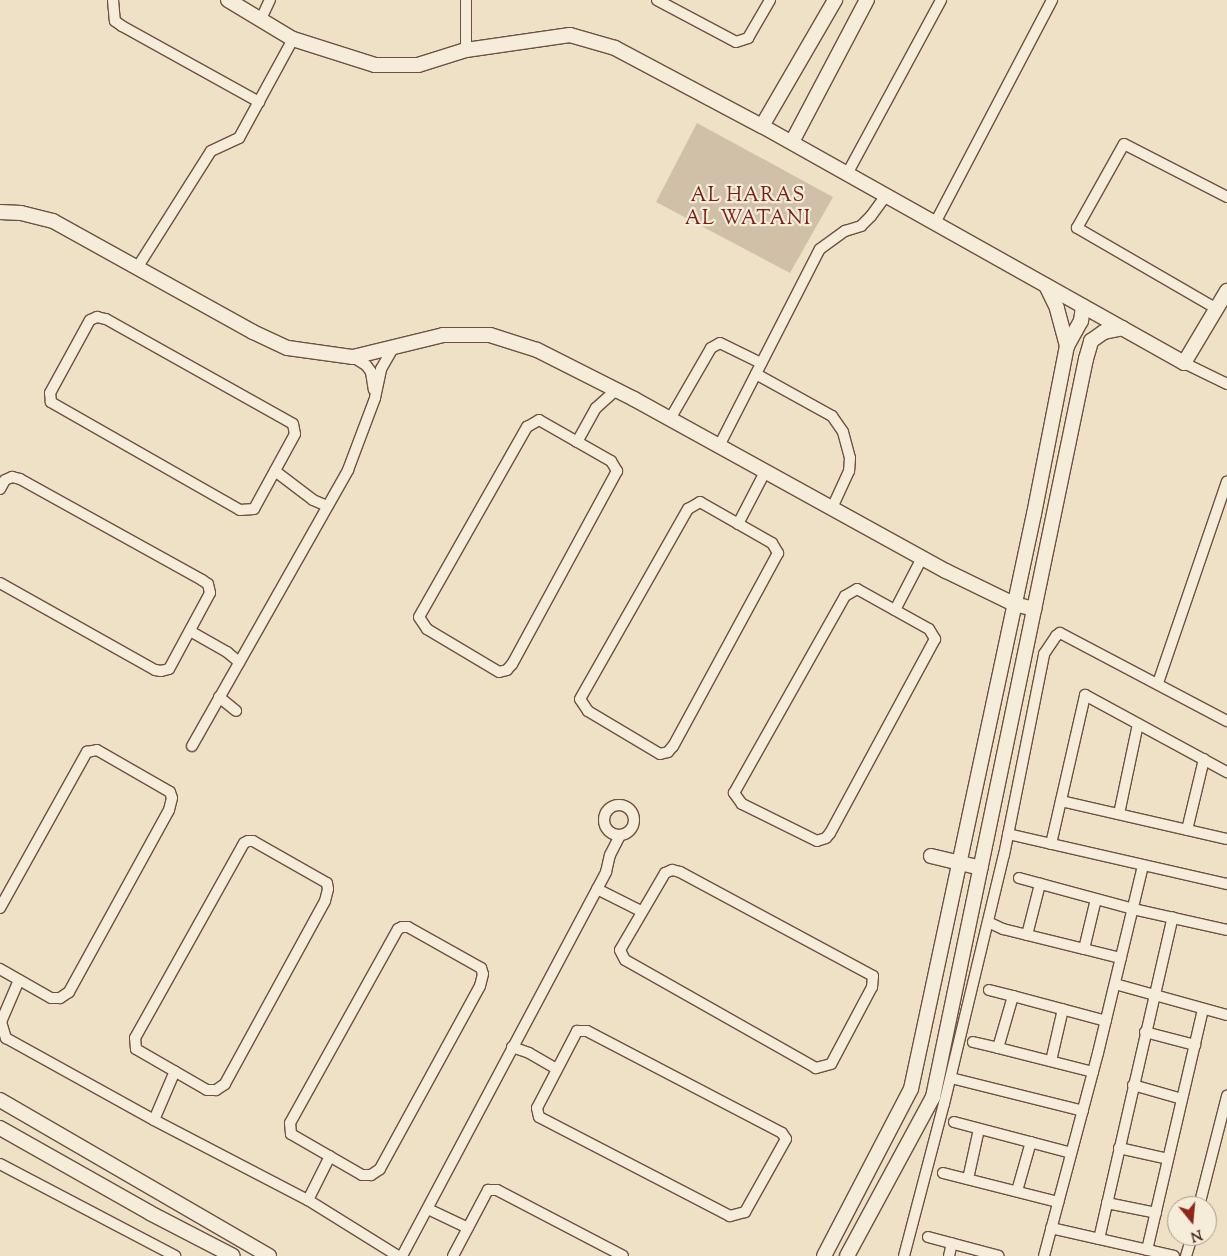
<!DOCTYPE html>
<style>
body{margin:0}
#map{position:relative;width:1227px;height:1256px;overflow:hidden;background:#efe1c6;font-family:"Sorts Mill Goudy",serif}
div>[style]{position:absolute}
.green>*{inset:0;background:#d1c0a8}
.roads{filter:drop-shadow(1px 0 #6c5142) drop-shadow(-1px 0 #6c5142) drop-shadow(0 1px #6c5142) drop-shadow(0 -1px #6c5142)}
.street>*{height:10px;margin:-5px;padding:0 5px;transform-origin:5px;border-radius:5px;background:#f5ecda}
.street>.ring{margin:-5px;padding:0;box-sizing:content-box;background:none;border:10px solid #f5ecda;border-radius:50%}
.secondary>*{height:14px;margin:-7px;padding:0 7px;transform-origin:7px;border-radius:7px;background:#f5ecda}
span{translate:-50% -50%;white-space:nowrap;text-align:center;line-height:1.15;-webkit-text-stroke:4.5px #f5ecda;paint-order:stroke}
.neighbourhood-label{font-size:20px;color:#7a1f14;letter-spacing:1px}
.north{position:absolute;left:1167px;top:1196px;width:50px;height:50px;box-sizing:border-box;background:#f5ecda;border:1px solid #ad9b8c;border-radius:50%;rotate:163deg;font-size:14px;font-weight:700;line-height:20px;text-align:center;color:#402116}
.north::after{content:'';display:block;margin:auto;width:18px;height:22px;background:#8f2418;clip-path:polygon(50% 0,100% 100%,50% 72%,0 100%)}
</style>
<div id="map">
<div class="green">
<div style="clip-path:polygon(697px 123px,833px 197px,790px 273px,656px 202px)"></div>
</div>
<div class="roads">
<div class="street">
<div style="left:113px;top:0;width:21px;rotate:85deg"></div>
<div style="left:115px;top:21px;width:9px;rotate:36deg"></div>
<div style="left:122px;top:26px;width:157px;rotate:29deg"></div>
<div style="left:466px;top:0;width:50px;rotate:90deg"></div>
<div style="left:657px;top:0;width:89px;rotate:28deg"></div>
<div style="left:736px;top:42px;width:13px;rotate:-18deg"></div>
<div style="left:748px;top:38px;width:44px;rotate:-59.9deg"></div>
<div style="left:261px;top:19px;width:21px;rotate:-65deg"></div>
<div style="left:847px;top:174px;width:198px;rotate:-61.6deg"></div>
<div style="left:935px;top:223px;width:252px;rotate:-62.3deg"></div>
<div style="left:137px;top:268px;width:138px;rotate:-57.7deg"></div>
<div style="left:211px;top:151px;width:31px;rotate:-25deg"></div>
<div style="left:239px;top:138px;width:113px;rotate:-61.4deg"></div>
<div style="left:1217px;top:309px;width:162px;rotate:-149.9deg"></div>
<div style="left:1077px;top:228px;width:96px;rotate:-60.8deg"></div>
<div style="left:1124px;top:144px;width:116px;rotate:27.2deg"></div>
<div style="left:97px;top:317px;width:9px;rotate:13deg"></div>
<div style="left:106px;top:319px;width:214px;rotate:29.3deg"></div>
<div style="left:293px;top:424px;width:10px;rotate:79deg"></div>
<div style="left:295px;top:434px;width:85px;rotate:118.7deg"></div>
<div style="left:254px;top:509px;width:14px;rotate:176deg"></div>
<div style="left:240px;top:510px;width:218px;rotate:-150.3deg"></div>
<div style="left:51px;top:402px;width:9px;rotate:-96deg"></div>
<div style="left:50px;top:393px;width:83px;rotate:-61.3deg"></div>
<div style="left:90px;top:320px;width:8px;rotate:-23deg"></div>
<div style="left:353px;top:357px;width:15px;rotate:32deg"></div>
<div style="left:366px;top:365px;width:9px;rotate:54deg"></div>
<div style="left:371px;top:372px;width:18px;rotate:81deg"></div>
<div style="left:1184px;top:363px;width:48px;rotate:26deg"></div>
<div style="left:756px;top:374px;width:87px;rotate:28.9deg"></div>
<div style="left:832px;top:416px;width:19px;rotate:55deg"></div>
<div style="left:843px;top:432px;width:27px;rotate:75deg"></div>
<div style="left:850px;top:458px;width:13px;rotate:94deg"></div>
<div style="left:849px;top:471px;width:41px;rotate:114.7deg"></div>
<div style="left:670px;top:419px;width:82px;rotate:-60deg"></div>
<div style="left:711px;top:348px;width:10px;rotate:-29deg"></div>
<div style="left:720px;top:343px;width:46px;rotate:26deg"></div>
<div style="left:539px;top:420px;width:83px;rotate:29.7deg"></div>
<div style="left:611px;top:461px;width:12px;rotate:59deg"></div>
<div style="left:617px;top:471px;width:220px;rotate:118.5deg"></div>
<div style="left:512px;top:664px;width:8px;rotate:130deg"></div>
<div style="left:507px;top:670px;width:8px;rotate:166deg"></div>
<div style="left:499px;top:672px;width:84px;rotate:-149.2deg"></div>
<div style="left:427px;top:629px;width:14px;rotate:-124deg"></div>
<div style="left:419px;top:617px;width:219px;rotate:-60.4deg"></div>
<div style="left:527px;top:427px;width:14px;rotate:-30deg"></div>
<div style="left:577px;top:442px;width:39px;rotate:-61deg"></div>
<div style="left:596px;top:408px;width:25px;rotate:-42deg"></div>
<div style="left:719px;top:446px;width:221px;rotate:-62.9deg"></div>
<div style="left:820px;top:249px;width:31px;rotate:-36deg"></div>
<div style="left:845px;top:231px;width:17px;rotate:-17deg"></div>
<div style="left:861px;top:226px;width:14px;rotate:-45deg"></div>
<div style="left:871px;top:216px;width:26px;rotate:-54deg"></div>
<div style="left:275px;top:471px;width:48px;rotate:37.3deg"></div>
<div style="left:313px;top:500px;width:15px;rotate:23deg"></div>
<div style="left:0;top:489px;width:10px;rotate:-61deg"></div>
<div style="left:5px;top:480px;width:8px;rotate:-23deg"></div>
<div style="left:12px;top:477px;width:8px;rotate:14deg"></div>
<div style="left:20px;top:479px;width:208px;rotate:29deg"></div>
<div style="left:202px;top:580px;width:7px;rotate:34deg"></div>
<div style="left:208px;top:584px;width:9px;rotate:77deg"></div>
<div style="left:210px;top:593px;width:86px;rotate:118.3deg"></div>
<div style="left:169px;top:669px;width:8px;rotate:166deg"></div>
<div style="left:161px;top:671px;width:6px;rotate:-171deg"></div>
<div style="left:155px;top:670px;width:178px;rotate:-150.7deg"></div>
<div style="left:700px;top:502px;width:83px;rotate:29.7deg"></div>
<div style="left:772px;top:543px;width:12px;rotate:59deg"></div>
<div style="left:778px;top:553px;width:220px;rotate:118.5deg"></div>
<div style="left:673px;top:746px;width:8px;rotate:130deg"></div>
<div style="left:668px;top:752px;width:8px;rotate:166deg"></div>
<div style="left:660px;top:754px;width:84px;rotate:-149.2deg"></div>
<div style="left:588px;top:711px;width:14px;rotate:-124deg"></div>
<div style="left:580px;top:699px;width:219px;rotate:-60.4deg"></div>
<div style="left:688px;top:509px;width:14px;rotate:-30deg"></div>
<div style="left:738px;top:524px;width:59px;rotate:-62.6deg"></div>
<div style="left:857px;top:589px;width:82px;rotate:29.1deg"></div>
<div style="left:929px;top:629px;width:12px;rotate:59deg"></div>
<div style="left:935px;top:639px;width:221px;rotate:118.4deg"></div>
<div style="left:830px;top:833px;width:6px;rotate:129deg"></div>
<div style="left:826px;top:838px;width:9px;rotate:162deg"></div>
<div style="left:817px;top:841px;width:84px;rotate:-153.7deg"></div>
<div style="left:742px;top:804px;width:14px;rotate:-126deg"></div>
<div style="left:734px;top:793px;width:226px;rotate:-60.6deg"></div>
<div style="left:845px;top:596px;width:14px;rotate:-30deg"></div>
<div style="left:895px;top:610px;width:59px;rotate:-62.6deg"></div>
<div style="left:190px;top:631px;width:43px;rotate:29.6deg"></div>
<div style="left:227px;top:652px;width:16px;rotate:40deg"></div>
<div style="left:1158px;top:683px;width:213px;rotate:-71.1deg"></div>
<div style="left:219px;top:697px;width:22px;rotate:39deg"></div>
<div style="left:192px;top:746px;width:317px;rotate:-60.5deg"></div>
<div style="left:348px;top:470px;width:77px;rotate:-69.4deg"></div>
<div style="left:375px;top:398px;width:30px;rotate:-78deg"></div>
<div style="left:381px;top:369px;width:24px;rotate:-60deg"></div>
<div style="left:1061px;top:801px;width:170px;rotate:12.9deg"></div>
<div class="ring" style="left:604px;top:805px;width:20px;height:20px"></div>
<div style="left:1119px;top:814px;width:92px;rotate:-78.1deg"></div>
<div style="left:1187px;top:830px;width:73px;rotate:-76.5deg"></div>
<div style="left:1008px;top:834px;width:225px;rotate:12.9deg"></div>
<div style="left:248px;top:841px;width:5px"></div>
<div style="left:253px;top:841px;width:85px;rotate:29.6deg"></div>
<div style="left:327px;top:883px;width:6px;rotate:81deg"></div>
<div style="left:328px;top:889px;width:12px;rotate:104deg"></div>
<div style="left:325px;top:901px;width:209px;rotate:118.7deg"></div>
<div style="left:225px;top:1084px;width:11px;rotate:146deg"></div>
<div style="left:216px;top:1090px;width:9px;rotate:180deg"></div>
<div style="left:207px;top:1090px;width:82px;rotate:-150deg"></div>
<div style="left:136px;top:1049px;width:11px;rotate:-95deg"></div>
<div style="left:135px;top:1038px;width:223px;rotate:-60.8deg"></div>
<div style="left:244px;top:843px;width:4px;rotate:-27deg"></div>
<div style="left:1051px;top:844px;width:153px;rotate:-77.1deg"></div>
<div style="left:1085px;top:695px;width:162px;rotate:28.5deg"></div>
<div style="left:672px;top:870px;width:8px;rotate:14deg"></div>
<div style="left:680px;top:872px;width:219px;rotate:28.3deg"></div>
<div style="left:873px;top:976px;width:11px;rotate:95deg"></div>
<div style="left:872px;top:987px;width:87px;rotate:118deg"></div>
<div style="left:831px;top:1064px;width:16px;rotate:165deg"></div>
<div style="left:816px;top:1068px;width:219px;rotate:-150.5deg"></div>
<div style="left:625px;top:960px;width:11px;rotate:-117deg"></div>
<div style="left:620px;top:950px;width:89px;rotate:-59.7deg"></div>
<div style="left:665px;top:873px;width:8px;rotate:-23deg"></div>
<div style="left:1019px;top:878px;width:118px;rotate:15.2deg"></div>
<div style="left:1133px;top:909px;width:96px;rotate:12.6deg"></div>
<div style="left:597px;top:889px;width:49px;rotate:26.6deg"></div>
<div style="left:0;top:908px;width:179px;rotate:-60.9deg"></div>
<div style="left:87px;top:752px;width:10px;rotate:-11deg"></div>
<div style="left:97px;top:750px;width:84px;rotate:29.9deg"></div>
<div style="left:170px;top:792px;width:6px;rotate:72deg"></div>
<div style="left:172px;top:798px;width:12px;rotate:104deg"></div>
<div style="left:169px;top:810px;width:208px;rotate:118.8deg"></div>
<div style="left:69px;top:992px;width:11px;rotate:146deg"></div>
<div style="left:60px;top:998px;width:9px;rotate:180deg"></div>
<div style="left:51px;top:998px;width:59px;rotate:-150.4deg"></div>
<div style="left:988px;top:922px;width:17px;rotate:25deg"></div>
<div style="left:1003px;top:929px;width:83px;rotate:13.9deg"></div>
<div style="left:1084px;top:949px;width:51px;rotate:-76.5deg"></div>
<div style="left:402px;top:927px;width:6px"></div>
<div style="left:408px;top:927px;width:84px;rotate:29.3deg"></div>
<div style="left:481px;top:968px;width:6px;rotate:72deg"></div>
<div style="left:483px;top:974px;width:12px;rotate:104deg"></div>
<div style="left:480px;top:986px;width:209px;rotate:118.7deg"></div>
<div style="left:380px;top:1169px;width:11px;rotate:146deg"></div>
<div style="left:371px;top:1175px;width:9px;rotate:180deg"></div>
<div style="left:362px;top:1175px;width:82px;rotate:-150deg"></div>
<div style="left:291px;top:1134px;width:11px;rotate:-95deg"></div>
<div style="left:290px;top:1123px;width:222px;rotate:-60.9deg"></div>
<div style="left:398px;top:929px;width:4px;rotate:-27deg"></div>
<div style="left:1027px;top:935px;width:53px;rotate:-75.7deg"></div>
<div style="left:1084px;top:949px;width:38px;rotate:14deg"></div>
<div style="left:19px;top:980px;width:46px;rotate:113.2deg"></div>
<div style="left:1px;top:1022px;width:17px;rotate:73deg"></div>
<div style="left:6px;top:1038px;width:169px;rotate:29deg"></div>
<div style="left:154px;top:1120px;width:174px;rotate:27.5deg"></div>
<div style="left:308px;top:1200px;width:106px;rotate:31.9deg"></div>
<div style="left:1115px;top:984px;width:116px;rotate:15.5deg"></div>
<div style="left:989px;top:990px;width:25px;rotate:14deg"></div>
<div style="left:577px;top:1031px;width:10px"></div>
<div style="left:587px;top:1031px;width:220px;rotate:27.6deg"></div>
<div style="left:782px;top:1133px;width:7px;rotate:56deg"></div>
<div style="left:786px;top:1139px;width:84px;rotate:119.3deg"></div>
<div style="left:745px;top:1212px;width:16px;rotate:165deg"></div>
<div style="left:730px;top:1216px;width:215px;rotate:-152.6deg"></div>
<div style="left:539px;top:1117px;width:9px;rotate:-103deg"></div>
<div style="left:537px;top:1108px;width:87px;rotate:-62.5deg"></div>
<div style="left:1145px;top:1032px;width:52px;rotate:14.6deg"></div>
<div style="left:973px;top:1042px;width:26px;rotate:13deg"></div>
<div style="left:512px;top:1047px;width:18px;rotate:19deg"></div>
<div style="left:529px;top:1053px;width:32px;rotate:30deg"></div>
<div style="left:1051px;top:1061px;width:53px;rotate:-77deg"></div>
<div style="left:1093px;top:1072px;width:98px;rotate:-165.8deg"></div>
<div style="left:998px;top:1048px;width:54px;rotate:-73.9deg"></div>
<div style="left:1013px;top:996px;width:96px;rotate:15deg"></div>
<div style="left:951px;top:1078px;width:136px;rotate:14deg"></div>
<div style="left:1133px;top:1085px;width:51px;rotate:15.9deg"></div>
<div style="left:154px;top:1120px;width:53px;rotate:-66.8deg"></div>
<div style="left:954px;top:1122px;width:121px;rotate:14.8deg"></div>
<div style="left:1119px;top:1148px;width:50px;rotate:12.7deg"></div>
<div style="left:0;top:1164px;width:198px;rotate:27.7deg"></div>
<div style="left:943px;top:1173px;width:119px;rotate:14.2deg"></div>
<div style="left:968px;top:1179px;width:51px;rotate:-77.6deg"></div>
<div style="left:1017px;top:1191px;width:51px;rotate:-74.1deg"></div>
<div style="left:308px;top:1200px;width:49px;rotate:-63.4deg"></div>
<div style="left:1107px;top:1203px;width:50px;rotate:11.5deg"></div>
<div style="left:1199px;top:1206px;width:114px;rotate:-75.7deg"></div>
<div style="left:428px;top:1209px;width:44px;rotate:25.4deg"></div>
<div style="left:1051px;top:1228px;width:126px;rotate:12.8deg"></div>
<div style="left:928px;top:1237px;width:73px;rotate:15deg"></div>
<div style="left:1099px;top:1239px;width:330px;rotate:-77.1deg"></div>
<div style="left:1147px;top:1250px;width:247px;rotate:-76.9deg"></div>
<div style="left:402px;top:1256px;width:435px;rotate:-62deg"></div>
<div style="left:606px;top:872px;width:17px;rotate:-77deg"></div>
<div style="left:610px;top:855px;width:22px;rotate:-63deg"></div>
<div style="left:453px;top:1256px;width:75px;rotate:-62.1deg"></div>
<div style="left:488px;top:1190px;width:9px"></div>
<div style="left:497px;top:1190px;width:142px;rotate:27.6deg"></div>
<div style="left:904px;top:1256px;width:157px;rotate:-75.3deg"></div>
<div style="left:944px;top:1104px;width:256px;rotate:-76.5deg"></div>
<div style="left:1004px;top:855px;width:205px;rotate:-78.7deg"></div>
<div style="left:1044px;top:654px;width:22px;rotate:-56deg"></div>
<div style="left:1056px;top:636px;width:5px;rotate:-37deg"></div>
<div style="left:1060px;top:633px;width:189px;rotate:27.8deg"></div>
<div style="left:949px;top:1256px;width:13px;rotate:-77deg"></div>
<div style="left:1044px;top:1256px;width:210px;rotate:-75.1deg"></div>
<div style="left:1098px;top:1053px;width:193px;rotate:-76.5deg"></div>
<div style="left:1186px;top:1256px;width:21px;rotate:-73deg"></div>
</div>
<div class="secondary">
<div style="left:228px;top:0;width:76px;rotate:31deg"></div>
<div style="left:293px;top:39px;width:86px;rotate:17.6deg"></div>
<div style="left:375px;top:65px;width:43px"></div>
<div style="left:418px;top:65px;width:50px;rotate:-17.4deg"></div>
<div style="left:466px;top:50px;width:105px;rotate:-8.2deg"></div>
<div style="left:570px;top:35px;width:47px;rotate:16.1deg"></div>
<div style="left:615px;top:48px;width:166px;rotate:28deg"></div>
<div style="left:762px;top:126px;width:484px;rotate:29.3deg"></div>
<div style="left:1184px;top:363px;width:84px;rotate:-59.2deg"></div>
<div style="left:762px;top:126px;width:146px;rotate:-59.9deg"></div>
<div style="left:792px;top:142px;width:161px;rotate:-62.2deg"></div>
<div style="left:0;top:212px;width:21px;rotate:3deg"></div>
<div style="left:21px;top:213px;width:33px;rotate:14deg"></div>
<div style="left:53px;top:221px;width:229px;rotate:29deg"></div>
<div style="left:253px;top:332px;width:38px;rotate:25deg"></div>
<div style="left:288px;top:348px;width:66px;rotate:7.9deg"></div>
<div style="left:353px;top:357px;width:93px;rotate:-13.7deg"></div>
<div style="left:443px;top:335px;width:47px"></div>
<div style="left:490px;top:335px;width:49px;rotate:17.7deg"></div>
<div style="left:537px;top:350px;width:109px;rotate:26.8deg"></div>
<div style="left:634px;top:399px;width:356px;rotate:28.9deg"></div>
<div style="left:946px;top:571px;width:76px;rotate:25.9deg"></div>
<div style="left:1014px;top:604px;width:21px;rotate:14deg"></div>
<div style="left:1067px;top:346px;width:29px;rotate:-61deg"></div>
<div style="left:1081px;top:321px;width:15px;rotate:-82deg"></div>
<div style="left:931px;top:856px;width:51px;rotate:13.5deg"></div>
<div style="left:0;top:1100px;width:311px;rotate:30.1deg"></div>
<div style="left:0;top:1128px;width:172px;rotate:29.5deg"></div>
<div style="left:150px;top:1213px;width:93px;rotate:27.4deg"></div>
<div style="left:824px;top:1256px;width:188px;rotate:-62.5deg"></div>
<div style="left:911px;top:1089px;width:588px;rotate:-77.93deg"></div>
<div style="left:1034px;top:514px;width:171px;rotate:-78.9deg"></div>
<div style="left:1067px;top:346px;width:39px;rotate:-105deg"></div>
<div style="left:1057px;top:308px;width:25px;rotate:-116deg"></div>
<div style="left:847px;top:1256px;width:181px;rotate:-61.6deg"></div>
<div style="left:933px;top:1097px;width:754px;rotate:-78.29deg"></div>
<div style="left:1086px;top:359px;width:19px;rotate:-74deg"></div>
<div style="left:1091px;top:341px;width:16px;rotate:-35deg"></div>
<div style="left:1104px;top:332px;width:19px;rotate:-12deg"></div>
</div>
</div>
<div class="neighbourhood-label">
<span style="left:748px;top:208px">AL HARAS<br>AL WATANI</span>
</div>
<div class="north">N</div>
</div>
